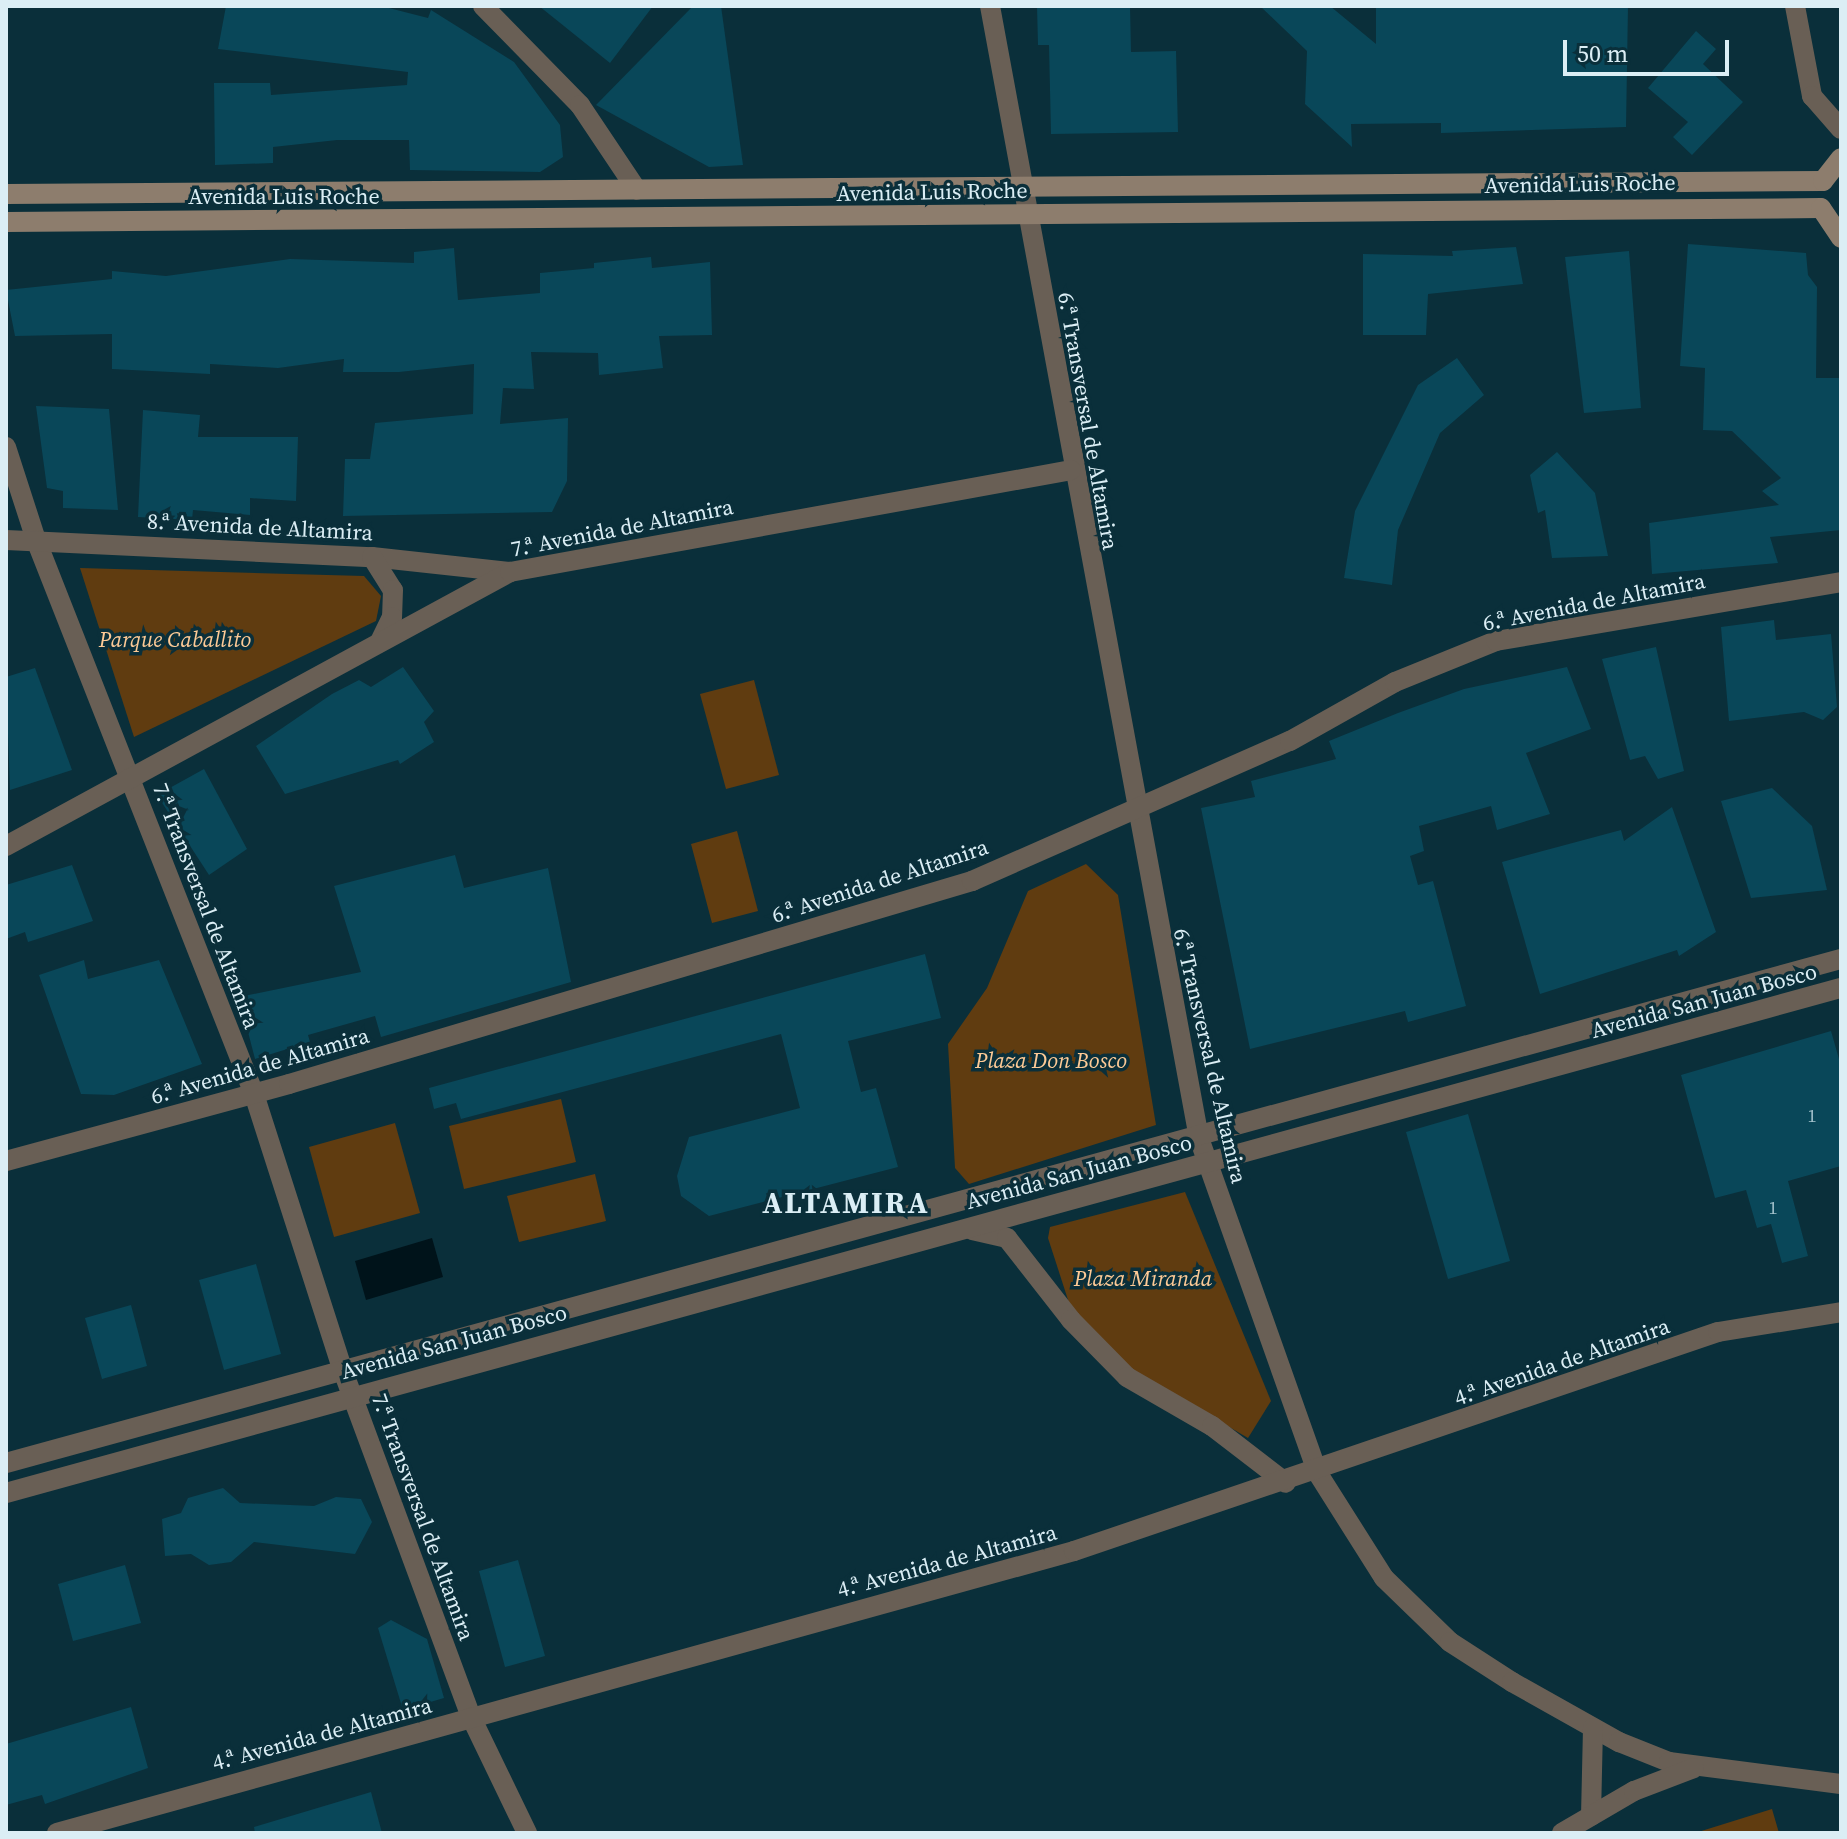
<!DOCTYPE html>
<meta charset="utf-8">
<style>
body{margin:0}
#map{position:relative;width:1847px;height:1839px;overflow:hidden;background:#0a2f3a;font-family:"Source Serif 4",serif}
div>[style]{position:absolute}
.green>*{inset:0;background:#603c10}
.water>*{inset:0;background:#00131a}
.building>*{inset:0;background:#094759}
.minor>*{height:20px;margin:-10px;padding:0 10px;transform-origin:10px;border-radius:10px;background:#695f55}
.secondary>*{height:20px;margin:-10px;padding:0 10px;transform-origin:10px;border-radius:10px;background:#8d7d6d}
span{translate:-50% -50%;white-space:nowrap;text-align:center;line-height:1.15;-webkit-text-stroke:7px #0a2f3a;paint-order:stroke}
.number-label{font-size:18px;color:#a6c4ce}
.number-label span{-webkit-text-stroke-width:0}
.street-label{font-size:22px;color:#dbeef5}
.park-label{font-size:22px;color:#fdca96;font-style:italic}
.district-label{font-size:30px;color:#dbeef5;font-weight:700;letter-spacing:2px}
.frame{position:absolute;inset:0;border:8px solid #dbeef5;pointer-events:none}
.scale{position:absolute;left:1563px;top:40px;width:166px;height:36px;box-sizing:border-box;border:4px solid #dbeef5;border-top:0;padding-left:10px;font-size:24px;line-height:28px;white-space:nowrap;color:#dbeef5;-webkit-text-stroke:6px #0a2f3a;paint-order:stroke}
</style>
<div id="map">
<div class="green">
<div style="clip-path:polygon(80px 568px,364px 576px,381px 596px,376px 621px,134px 737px)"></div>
<div style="clip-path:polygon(754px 680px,779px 775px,726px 789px,700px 694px)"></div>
<div style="clip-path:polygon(737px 831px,758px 911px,712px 923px,691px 844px)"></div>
<div style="clip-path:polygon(1086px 864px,1118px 895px,1156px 1125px,969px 1184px,955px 1168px,948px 1044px,987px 988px,1028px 891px)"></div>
<div style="clip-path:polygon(561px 1099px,576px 1162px,464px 1189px,449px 1126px)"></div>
<div style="clip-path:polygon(395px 1123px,420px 1213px,334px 1237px,309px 1147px)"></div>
<div style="clip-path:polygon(595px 1174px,606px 1221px,519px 1242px,507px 1196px)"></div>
<div style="clip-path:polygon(1185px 1192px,1271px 1401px,1248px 1438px,1129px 1368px,1070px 1306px,1048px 1238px,1050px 1227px)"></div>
<div style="clip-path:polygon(1772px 1809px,1779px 1833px,1695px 1833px)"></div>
</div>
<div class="water">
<div style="clip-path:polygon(432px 1238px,443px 1277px,366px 1300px,355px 1261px)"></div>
</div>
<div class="building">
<div style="clip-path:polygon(226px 6px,381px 6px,428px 18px,431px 10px,514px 62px,560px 125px,563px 157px,540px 172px,410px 170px,409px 140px,337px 140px,273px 147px,273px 163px,215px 165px,214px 83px,270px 83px,271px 95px,407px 85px,408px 72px,218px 49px)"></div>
<div style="clip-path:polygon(539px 6px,653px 6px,610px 63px)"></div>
<div style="clip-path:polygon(693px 6px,721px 6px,743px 165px,709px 167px,596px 105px)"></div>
<div style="clip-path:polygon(1037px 6px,1130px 6px,1131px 52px,1176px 51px,1178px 132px,1051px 134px,1049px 45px,1038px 45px)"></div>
<div style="clip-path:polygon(1260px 6px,1330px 6px,1376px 44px,1376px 6px,1628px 6px,1626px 127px,1441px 133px,1441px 123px,1351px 124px,1352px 147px,1305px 104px,1307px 51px)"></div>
<div style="clip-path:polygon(1696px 31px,1716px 49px,1703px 64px,1743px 102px,1692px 155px,1673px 137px,1688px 122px,1648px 88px)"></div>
<div style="clip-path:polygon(1688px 244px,1806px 253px,1808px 275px,1817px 287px,1816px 378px,1841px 378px,1841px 530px,1770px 537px,1778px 563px,1652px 574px,1649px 523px,1779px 505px,1762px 491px,1781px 478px,1732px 431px,1703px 430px,1705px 368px,1680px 366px)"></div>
<div style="clip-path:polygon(1516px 247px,1523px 284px,1428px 294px,1426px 335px,1363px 335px,1363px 254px,1453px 256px,1452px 251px)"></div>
<div style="clip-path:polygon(454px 248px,458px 300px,540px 293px,540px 273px,594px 268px,594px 263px,651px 257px,652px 268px,710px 262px,712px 335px,659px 336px,663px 368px,599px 375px,598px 353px,531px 352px,534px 389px,503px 388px,500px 424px,568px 418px,567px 481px,552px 512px,343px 516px,345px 459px,370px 459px,375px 423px,473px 414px,474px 364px,399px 372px,343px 372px,344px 359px,278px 368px,210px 364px,210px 374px,112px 369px,112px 334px,15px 336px,6px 290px,112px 279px,112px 271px,166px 276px,290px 259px,414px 263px,414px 252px)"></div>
<div style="clip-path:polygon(1629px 251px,1641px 408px,1584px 413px,1565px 257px)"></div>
<div style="clip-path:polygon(1457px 358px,1484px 395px,1440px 433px,1398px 530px,1392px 585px,1344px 578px,1355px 511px,1418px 385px)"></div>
<div style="clip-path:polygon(36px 406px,109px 409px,118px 510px,63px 508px,63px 491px,47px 488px)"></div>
<div style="clip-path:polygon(143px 410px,200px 415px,198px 437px,298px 437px,296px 501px,250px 498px,250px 515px,193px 510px,192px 520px,138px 517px)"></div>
<div style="clip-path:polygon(1557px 452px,1595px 493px,1608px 556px,1552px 558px,1545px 510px,1538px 513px,1530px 475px)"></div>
<div style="clip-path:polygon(1774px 620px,1776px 640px,1831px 634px,1837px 707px,1823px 720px,1804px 712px,1729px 721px,1721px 627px)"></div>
<div style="clip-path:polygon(1656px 647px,1684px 771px,1658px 779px,1645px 756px,1630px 760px,1602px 659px)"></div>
<div style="clip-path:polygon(403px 667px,434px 711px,424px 722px,434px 742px,400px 764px,398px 760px,285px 794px,256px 746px,332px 694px,359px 680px,371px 687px)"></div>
<div style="clip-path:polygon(1567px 667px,1591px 729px,1526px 753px,1550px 814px,1497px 830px,1491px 806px,1419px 826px,1424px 851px,1410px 856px,1418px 885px,1433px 881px,1466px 1006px,1408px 1022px,1405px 1011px,1250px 1049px,1201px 808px,1255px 797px,1251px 781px,1336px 759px,1329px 741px,1398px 713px,1464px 689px)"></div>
<div style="clip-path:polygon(35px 668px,72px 770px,10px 790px,6px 677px)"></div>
<div style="clip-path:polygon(204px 769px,247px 849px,209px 875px,157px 795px)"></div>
<div style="clip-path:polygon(1772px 788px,1812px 826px,1827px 890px,1751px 898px,1721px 801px)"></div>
<div style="clip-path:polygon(1672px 807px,1716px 932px,1679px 956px,1677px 950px,1540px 994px,1502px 862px,1621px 830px,1624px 841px)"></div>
<div style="clip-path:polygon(455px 855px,464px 888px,548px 868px,571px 982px,381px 1037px,375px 1016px,308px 1035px,310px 1042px,255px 1059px,239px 997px,361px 972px,334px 886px)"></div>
<div style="clip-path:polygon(72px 865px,93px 921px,28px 942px,25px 932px,6px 939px,6px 885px)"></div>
<div style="clip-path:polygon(925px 954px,941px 1018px,848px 1041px,861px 1092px,876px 1088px,898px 1167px,709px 1216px,681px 1196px,677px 1176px,689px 1137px,800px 1108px,781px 1034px,461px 1119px,456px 1103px,434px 1109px,429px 1088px)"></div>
<div style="clip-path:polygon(84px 960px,88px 979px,159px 960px,202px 1064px,114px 1095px,81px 1094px,39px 975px)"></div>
<div style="clip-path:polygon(1831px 1031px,1841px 1066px,1841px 1166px,1788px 1181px,1808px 1256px,1782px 1263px,1771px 1224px,1757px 1228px,1746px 1190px,1715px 1198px,1681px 1075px)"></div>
<div style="clip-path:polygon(1468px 1114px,1510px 1261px,1448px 1279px,1406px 1132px)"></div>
<div style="clip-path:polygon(256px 1264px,281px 1354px,224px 1370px,199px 1280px)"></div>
<div style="clip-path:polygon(131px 1305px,147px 1366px,102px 1379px,85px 1318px)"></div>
<div style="clip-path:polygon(223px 1488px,240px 1503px,314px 1506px,336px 1497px,361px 1499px,372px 1522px,355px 1554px,254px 1542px,231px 1562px,209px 1565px,191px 1554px,165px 1556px,162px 1519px,181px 1513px,188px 1498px)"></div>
<div style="clip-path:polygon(518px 1560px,545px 1656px,505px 1667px,479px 1571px)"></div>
<div style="clip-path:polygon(125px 1565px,141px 1623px,73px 1641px,58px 1584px)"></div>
<div style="clip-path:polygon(391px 1620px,427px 1639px,444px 1698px,403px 1710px,378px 1628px)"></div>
<div style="clip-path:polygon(131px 1707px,148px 1768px,45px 1804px,42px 1795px,6px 1805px,6px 1744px)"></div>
<div style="clip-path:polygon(371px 1792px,382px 1833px,255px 1833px,254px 1827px)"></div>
</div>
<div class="minor">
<div style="left:483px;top:6px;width:139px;rotate:45.6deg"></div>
<div style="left:580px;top:105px;width:102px;rotate:56.2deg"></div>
<div style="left:990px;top:6px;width:1151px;rotate:79.54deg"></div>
<div style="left:1199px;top:1138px;width:354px;rotate:70.5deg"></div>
<div style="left:1317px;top:1472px;width:125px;rotate:57.7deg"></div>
<div style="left:1384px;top:1578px;width:92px;rotate:44.1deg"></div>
<div style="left:1450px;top:1642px;width:74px;rotate:32.8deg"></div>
<div style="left:1512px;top:1682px;width:123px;rotate:29.3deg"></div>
<div style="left:1619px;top:1742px;width:54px;rotate:21.8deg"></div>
<div style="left:1669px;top:1762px;width:173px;rotate:7.3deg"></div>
<div style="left:1795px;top:6px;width:92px;rotate:79.3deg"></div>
<div style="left:1812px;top:96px;width:44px;rotate:48.7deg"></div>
<div style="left:6px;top:447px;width:98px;rotate:72.1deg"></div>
<div style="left:36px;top:540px;width:595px;rotate:68.52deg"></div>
<div style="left:254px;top:1094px;width:291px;rotate:72.2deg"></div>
<div style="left:343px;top:1371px;width:369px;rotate:69.7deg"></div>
<div style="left:471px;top:1717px;width:129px;rotate:64.2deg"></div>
<div style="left:6px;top:540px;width:366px;rotate:2.7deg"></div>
<div style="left:372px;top:557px;width:139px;rotate:6.2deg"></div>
<div style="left:372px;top:557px;width:39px;rotate:58deg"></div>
<div style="left:393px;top:590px;width:27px;rotate:92deg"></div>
<div style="left:392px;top:617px;width:28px;rotate:116deg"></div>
<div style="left:6px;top:846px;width:574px;rotate:-28.53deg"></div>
<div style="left:510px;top:572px;width:570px;rotate:-10.3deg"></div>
<div style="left:6px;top:1161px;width:293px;rotate:-15.2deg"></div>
<div style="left:289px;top:1084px;width:713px;rotate:-16.55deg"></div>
<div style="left:972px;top:881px;width:347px;rotate:-23.8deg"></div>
<div style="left:1290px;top:741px;width:120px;rotate:-29.3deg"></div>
<div style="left:1395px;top:682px;width:109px;rotate:-22.1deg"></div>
<div style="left:1496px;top:641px;width:350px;rotate:-9.7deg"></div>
<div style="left:972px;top:1230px;width:36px;rotate:13deg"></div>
<div style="left:1007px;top:1238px;width:104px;rotate:52deg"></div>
<div style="left:1071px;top:1320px;width:80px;rotate:45.5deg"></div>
<div style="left:1127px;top:1377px;width:98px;rotate:30deg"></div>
<div style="left:1212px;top:1426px;width:93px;rotate:37.6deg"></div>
<div style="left:6px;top:1463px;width:1903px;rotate:-15.36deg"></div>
<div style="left:6px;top:1493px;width:1903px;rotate:-15.39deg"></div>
<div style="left:1591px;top:1816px;width:88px;rotate:-88.7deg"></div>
<div style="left:57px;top:1833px;width:1055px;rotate:-15.5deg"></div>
<div style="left:1074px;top:1551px;width:680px;rotate:-18.78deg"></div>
<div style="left:1718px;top:1332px;width:125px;rotate:-9.2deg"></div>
<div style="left:1562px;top:1833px;width:83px;rotate:-30.3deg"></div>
<div style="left:1634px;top:1791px;width:64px;rotate:-21deg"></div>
</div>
<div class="secondary">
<div style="left:6px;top:194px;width:1817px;rotate:-0.41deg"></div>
<div style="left:1823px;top:181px;width:29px;rotate:-52deg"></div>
<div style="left:6px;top:222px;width:1815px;rotate:-0.44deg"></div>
<div style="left:1821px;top:208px;width:36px;rotate:56deg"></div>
</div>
<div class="number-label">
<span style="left:1812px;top:1116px">1</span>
<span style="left:1773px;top:1208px">1</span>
</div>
<div class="street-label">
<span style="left:1580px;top:184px;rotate:-1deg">Avenida Luis Roche</span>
<span style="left:932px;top:192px;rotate:-1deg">Avenida Luis Roche</span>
<span style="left:284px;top:197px">Avenida Luis Roche</span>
<span style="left:1088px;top:421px;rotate:80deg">6.ª Transversal de Altamira</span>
<span style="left:260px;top:527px;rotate:3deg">8.ª Avenida de Altamira</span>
<span style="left:622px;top:528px;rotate:-11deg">7.ª Avenida de Altamira</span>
<span style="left:1594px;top:602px;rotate:-11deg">6.ª Avenida de Altamira</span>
<span style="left:880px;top:881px;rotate:-18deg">6.ª Avenida de Altamira</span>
<span style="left:206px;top:906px;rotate:69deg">7.ª Transversal de Altamira</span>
<span style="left:1704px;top:1001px;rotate:-15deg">Avenida San Juan Bosco</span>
<span style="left:1210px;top:1056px;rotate:77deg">6.ª Transversal de Altamira</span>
<span style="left:260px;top:1066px;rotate:-16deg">6.ª Avenida de Altamira</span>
<span style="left:1079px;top:1172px;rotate:-15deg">Avenida San Juan Bosco</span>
<span style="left:454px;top:1342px;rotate:-15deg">Avenida San Juan Bosco</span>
<span style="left:1562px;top:1362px;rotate:-19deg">4.ª Avenida de Altamira</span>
<span style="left:423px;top:1517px;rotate:70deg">7.ª Transversal de Altamira</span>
<span style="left:947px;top:1561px;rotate:-15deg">4.ª Avenida de Altamira</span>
<span style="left:322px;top:1734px;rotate:-15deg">4.ª Avenida de Altamira</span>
</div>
<div class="park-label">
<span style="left:175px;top:640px">Parque Caballito</span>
<span style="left:1051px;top:1061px">Plaza Don Bosco</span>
<span style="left:1143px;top:1279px">Plaza Miranda</span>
</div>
<div class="district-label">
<span style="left:846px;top:1203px">ALTAMIRA</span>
</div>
<div class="frame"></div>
<div class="scale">50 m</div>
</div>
